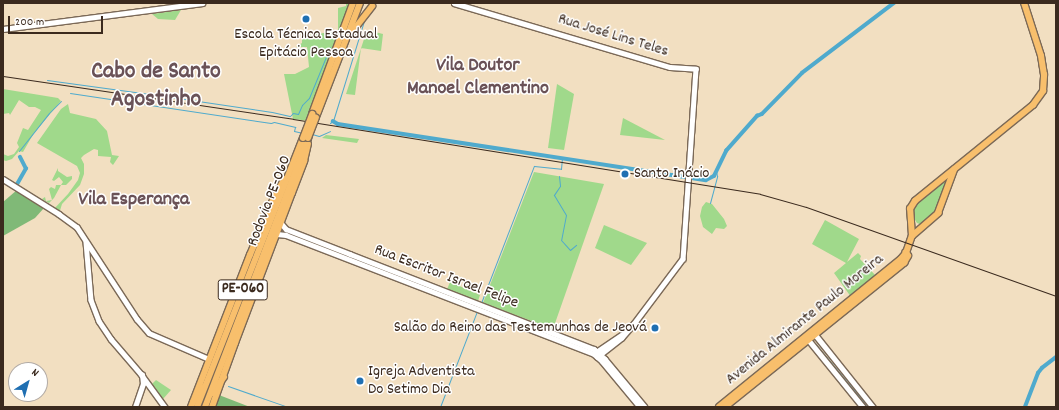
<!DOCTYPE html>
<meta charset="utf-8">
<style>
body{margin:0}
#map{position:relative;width:1059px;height:410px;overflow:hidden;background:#f2dfc1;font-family:Dekko,sans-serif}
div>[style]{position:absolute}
.green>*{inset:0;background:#a0d98b}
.forest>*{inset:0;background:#80b977}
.stream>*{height:1px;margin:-0.5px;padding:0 0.5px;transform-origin:0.5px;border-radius:0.5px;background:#4faacd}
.canal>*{height:3.5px;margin:-1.75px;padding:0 1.75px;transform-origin:1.75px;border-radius:1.75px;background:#4faacd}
.roads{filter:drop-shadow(1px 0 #7b6957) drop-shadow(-1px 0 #7b6957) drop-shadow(0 1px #7b6957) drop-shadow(0 -1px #7b6957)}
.minor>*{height:4.5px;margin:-2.25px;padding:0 2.25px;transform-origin:2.25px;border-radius:2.25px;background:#fff}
.major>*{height:5.5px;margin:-2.75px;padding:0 2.75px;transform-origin:2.75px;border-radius:2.75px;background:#f8bf6c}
.highway>*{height:6px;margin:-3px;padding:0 3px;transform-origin:3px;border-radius:3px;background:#f8bf6c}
.tram>*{height:1px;margin:-0.5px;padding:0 0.5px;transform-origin:0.5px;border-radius:0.5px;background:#3b2a1e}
.bridges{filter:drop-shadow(1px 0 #7b6957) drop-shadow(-1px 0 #7b6957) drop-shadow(0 1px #7b6957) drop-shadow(0 -1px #7b6957)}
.highway-bridge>*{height:6px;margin:-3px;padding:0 3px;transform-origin:3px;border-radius:3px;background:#f8bf6c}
.dots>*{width:11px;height:11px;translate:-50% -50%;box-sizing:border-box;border:2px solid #fff;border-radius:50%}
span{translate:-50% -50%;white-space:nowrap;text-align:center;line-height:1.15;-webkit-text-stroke:3px #fff;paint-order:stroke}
.shield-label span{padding:1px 3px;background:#fff;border:1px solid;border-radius:3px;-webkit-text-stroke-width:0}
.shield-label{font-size:15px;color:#3b2a1e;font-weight:700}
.poi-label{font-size:16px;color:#3b2a1e}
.left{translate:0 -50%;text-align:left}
.right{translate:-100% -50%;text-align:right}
.street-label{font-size:16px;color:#3b2a1e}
.district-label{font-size:20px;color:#6a5257;font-weight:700}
.town-label{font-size:24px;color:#6a5257;font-weight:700}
.frame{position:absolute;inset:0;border:4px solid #3b2a1e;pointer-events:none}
.north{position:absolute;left:8px;top:362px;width:40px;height:40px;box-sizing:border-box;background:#fff;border:1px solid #b1aaa5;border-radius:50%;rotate:37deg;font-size:11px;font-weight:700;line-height:16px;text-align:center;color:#3b2a1e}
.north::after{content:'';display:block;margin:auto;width:14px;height:18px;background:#1f6fb2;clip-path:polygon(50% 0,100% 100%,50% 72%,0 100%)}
.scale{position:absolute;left:8px;top:16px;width:95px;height:18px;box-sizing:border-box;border:2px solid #3b2a1e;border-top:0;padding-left:5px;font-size:12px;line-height:14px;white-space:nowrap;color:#3b2a1e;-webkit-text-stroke:3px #fff;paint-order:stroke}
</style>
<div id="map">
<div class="green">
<div style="clip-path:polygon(346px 3px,354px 3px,310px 121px,293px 119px,284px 74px,295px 74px,309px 67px,307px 47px,296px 47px,297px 46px,302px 43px,302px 36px,338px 31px,338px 8px,346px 6px)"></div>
<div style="clip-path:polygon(181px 10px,175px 20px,158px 19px,152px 14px)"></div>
<div style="clip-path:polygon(367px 30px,383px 34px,381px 51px,361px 48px,355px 95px,346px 94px)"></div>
<div style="clip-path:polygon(557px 84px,574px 94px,564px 150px,548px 148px)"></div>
<div style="clip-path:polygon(3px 89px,58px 98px,61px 101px,34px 133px,23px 152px,19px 151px,12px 159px,6px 161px,3px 160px,3px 154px,8px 156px,14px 154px,19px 147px,17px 143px,23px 128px,28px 130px,41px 110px,35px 107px,29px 107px,19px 100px,10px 115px,9px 113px,3px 114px)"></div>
<div style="clip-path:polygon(68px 104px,70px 113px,96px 119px,107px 131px,112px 155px,119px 156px,113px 165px,110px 162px,111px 157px,98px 156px,98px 150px,94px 149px,84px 155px,81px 158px,84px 164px,84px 174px,80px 185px,62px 204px,59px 214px,53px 210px,68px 194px,78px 180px,80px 173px,77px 166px,37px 143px,61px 109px)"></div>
<div style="clip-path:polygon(623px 118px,665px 140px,620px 135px)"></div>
<div style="clip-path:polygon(326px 135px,359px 139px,357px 143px,322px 138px)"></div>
<div style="clip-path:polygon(58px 168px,58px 171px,67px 177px,72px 176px,72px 179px,66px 185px,61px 185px,54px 198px,49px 203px,42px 199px,45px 197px,46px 201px,52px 200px,49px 189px,51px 187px,55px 189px,56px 185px,61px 185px,63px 182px,59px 177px,54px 181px,52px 180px)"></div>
<div style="clip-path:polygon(534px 172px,604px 184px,553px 329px,483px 303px)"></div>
<div style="clip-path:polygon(949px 177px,940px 208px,922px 225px,917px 223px,913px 217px,912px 209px,917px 202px)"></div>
<div style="clip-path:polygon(706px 202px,712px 204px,724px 219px,727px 226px,724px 229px,716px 228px,712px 234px,703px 227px,700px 216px,702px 207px)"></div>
<div style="clip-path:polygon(825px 220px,859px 239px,847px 262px,858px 253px,861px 256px,860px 259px,876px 276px,851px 297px,834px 273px,846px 263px,812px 244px)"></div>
<div style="clip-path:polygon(604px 225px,647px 243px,631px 265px,595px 248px)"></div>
<div style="clip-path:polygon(450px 282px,480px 295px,477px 304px,446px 292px)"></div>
<div style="clip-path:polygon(241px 298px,244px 298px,202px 407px,199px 407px)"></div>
<div style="clip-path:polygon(156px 380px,171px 390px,163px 399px,152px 384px)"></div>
</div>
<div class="forest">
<div style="clip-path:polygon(17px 190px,44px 208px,35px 218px,3px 236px,3px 202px)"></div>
<div style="clip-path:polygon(219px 395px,250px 407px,214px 407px)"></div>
</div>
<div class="stream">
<div style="left:47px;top:80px;width:118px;rotate:7.8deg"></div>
<div style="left:164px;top:96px;width:109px;rotate:8.4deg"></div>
<div style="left:272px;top:112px;width:18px;rotate:13deg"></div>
<div style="left:290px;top:116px;width:4px;rotate:-45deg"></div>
<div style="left:293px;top:113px;width:5px;rotate:11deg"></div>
<div style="left:298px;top:114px;width:10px;rotate:-66deg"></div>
<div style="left:302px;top:105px;width:10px;rotate:-45deg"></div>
<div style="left:309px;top:98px;width:55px;rotate:-67.6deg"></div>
<div style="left:70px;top:93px;width:203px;rotate:8.5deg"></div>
<div style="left:271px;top:123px;width:3px;rotate:-18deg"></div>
<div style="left:274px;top:122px;width:22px;rotate:13deg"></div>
<div style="left:295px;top:127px;width:4px;rotate:104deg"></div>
<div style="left:294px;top:131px;width:9px;rotate:13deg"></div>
<div style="left:330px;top:123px;width:4px;rotate:-34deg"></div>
<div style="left:333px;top:121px;width:105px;rotate:-72.8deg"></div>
<div style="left:312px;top:134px;width:7px;rotate:16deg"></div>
<div style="left:319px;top:136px;width:12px;rotate:-24deg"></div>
<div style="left:19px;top:151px;width:48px;rotate:-51.7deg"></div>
<div style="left:49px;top:113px;width:17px;rotate:-45deg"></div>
<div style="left:559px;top:176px;width:10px;rotate:84deg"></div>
<div style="left:560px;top:186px;width:11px;rotate:124deg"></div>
<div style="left:554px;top:195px;width:23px;rotate:59deg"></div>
<div style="left:566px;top:215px;width:25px;rotate:101deg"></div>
<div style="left:561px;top:240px;width:13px;rotate:48deg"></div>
<div style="left:570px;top:250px;width:8px;rotate:-40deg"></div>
<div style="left:710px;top:203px;width:28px;rotate:-75deg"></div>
<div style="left:717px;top:176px;width:5px;rotate:-101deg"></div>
<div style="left:481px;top:303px;width:147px;rotate:-68.9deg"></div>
<div style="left:534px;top:166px;width:27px;rotate:6deg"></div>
<div style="left:561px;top:169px;width:12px;rotate:-85deg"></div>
<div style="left:815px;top:343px;width:83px;rotate:50.4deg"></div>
<div style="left:228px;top:386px;width:64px;rotate:19.3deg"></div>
<div style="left:440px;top:407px;width:103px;rotate:-68.9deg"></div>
</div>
<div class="canal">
<div style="left:333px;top:121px;width:6px;rotate:31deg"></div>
<div style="left:338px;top:124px;width:372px;rotate:8.7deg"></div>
<div style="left:706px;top:180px;width:9px;rotate:-27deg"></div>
<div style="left:714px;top:176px;width:28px;rotate:-64deg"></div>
<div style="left:726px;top:151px;width:47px;rotate:-48.5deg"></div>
<div style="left:757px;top:116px;width:5px;rotate:-22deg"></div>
<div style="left:762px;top:114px;width:57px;rotate:-45.7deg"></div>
<div style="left:802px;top:73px;width:116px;rotate:-37.3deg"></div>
<div style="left:16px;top:186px;width:20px;rotate:-60deg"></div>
<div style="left:26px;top:169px;width:13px;rotate:-117deg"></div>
<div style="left:1025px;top:407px;width:36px;rotate:-69deg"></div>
<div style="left:1038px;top:373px;width:6px;rotate:-51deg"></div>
<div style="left:1042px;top:368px;width:18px;rotate:-38deg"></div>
</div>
<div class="roads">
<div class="minor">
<div style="left:454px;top:3px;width:225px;rotate:16.5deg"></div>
<div style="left:670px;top:67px;width:26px;rotate:4deg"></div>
<div style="left:696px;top:69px;width:190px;rotate:93.9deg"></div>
<div style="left:683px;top:259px;width:81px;rotate:127deg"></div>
<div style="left:634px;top:324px;width:18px;rotate:131deg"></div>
<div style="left:622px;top:338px;width:31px;rotate:142deg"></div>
<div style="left:3px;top:29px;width:201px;rotate:-7.4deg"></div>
<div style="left:3px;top:179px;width:66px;rotate:32deg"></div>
<div style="left:59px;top:214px;width:22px;rotate:36deg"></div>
<div style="left:77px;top:227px;width:110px;rotate:56.9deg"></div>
<div style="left:137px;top:319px;width:18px;rotate:49deg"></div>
<div style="left:149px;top:333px;width:65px;rotate:23.4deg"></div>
<div style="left:281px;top:223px;width:8px;rotate:50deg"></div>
<div style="left:286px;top:229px;width:69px;rotate:21.3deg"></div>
<div style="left:350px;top:254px;width:262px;rotate:21.3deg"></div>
<div style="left:594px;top:349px;width:15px;rotate:42deg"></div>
<div style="left:605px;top:359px;width:62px;rotate:50.2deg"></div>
<div style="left:277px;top:234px;width:9px;rotate:6deg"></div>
<div style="left:286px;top:235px;width:330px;rotate:21.1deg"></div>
<div style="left:594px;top:354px;width:11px;rotate:41deg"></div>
<div style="left:602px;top:361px;width:60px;rotate:50.4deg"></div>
<div style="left:86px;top:242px;width:58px;rotate:85.1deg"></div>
<div style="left:91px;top:300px;width:22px;rotate:69deg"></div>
<div style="left:99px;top:321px;width:22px;rotate:56deg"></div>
<div style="left:111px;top:339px;width:46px;rotate:49.4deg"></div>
<div style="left:141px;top:374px;width:41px;rotate:54deg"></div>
<div style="left:814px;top:333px;width:95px;rotate:51.4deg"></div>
<div style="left:807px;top:338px;width:89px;rotate:50.9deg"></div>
<div style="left:596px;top:352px;width:32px;rotate:-34deg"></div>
<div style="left:135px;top:407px;width:24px;rotate:-71deg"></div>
<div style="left:143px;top:384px;width:9px;rotate:-96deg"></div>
</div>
<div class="major">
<div style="left:912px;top:236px;width:27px;rotate:-94deg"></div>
<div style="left:910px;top:209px;width:9px;rotate:-58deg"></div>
<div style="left:915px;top:201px;width:152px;rotate:-39.1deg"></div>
<div style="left:1033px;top:105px;width:17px;rotate:-54deg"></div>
<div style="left:1043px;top:91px;width:16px;rotate:-86deg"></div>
<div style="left:1044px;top:75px;width:19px;rotate:-99deg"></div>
<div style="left:1041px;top:56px;width:56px;rotate:-107.8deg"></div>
<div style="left:191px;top:407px;width:163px;rotate:-68.8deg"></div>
<div style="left:250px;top:255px;width:62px;rotate:-67.2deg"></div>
<div style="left:274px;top:198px;width:21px;rotate:-61deg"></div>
<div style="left:212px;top:407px;width:68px;rotate:-70.2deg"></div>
<div style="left:235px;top:343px;width:160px;rotate:-69.2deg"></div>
<div style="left:292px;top:193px;width:34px;rotate:-69deg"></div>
<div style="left:304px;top:161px;width:17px;rotate:-77deg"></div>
<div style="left:719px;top:407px;width:235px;rotate:-39.1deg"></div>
<div style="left:901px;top:259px;width:8px;rotate:-50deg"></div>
<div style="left:906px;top:253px;width:18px;rotate:-71deg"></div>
<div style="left:912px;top:236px;width:35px;rotate:-41deg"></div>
<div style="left:938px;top:213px;width:46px;rotate:-69.6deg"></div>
<div style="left:725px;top:407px;width:230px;rotate:-38.8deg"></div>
<div style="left:904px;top:263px;width:8px;rotate:-60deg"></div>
<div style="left:908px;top:256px;width:4px;rotate:-124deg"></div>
</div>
<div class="highway">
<div style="left:352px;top:32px;width:33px;rotate:-52deg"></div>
<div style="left:312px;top:114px;width:118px;rotate:-69.7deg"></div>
<div style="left:316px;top:117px;width:122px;rotate:-68.9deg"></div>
<div style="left:212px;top:393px;width:20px;rotate:-53deg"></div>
<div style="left:193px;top:402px;width:17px;rotate:-57deg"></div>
<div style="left:197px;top:407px;width:289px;rotate:-68.5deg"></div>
<div style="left:205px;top:407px;width:288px;rotate:-69deg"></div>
</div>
</div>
<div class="tram">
<div style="left:3px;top:76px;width:293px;rotate:8.4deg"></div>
<div style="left:293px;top:119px;width:473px;rotate:9.1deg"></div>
<div style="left:760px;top:194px;width:48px;rotate:15.8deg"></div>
<div style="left:806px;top:207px;width:265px;rotate:19.6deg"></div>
</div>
<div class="bridges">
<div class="highway-bridge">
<div style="left:303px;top:138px;width:26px;rotate:-69deg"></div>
<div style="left:308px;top:138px;width:22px;rotate:-69deg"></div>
</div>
</div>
<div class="dots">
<div style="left:306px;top:19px;background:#1f6fb2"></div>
<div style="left:625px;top:174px;background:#1f6fb2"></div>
<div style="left:655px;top:328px;background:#1f6fb2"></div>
<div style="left:360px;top:381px;background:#1f6fb2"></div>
</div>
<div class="shield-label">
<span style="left:243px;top:290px">PE-060</span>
</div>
<div class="poi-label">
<span style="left:306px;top:44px">Escola Técnica Estadual<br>Epitácio Pessoa</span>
<span class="left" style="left:634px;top:174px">Santo Inácio</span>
<span class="right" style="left:647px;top:328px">Salão do Reino das Testemunhas de Jeová</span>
<span class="left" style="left:368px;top:381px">Igreja Adventista<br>Do Setimo Dia</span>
</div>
<div class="street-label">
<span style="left:613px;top:36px;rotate:17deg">Rua José Lins Teles</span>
<span style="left:270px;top:201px;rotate:-69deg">Rodovia PE-060</span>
<span style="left:446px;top:277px;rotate:21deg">Rua Escritor Israel Felipe</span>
<span style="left:805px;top:320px;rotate:-39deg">Avenida Almirante Paulo Moreira</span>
</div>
<div class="district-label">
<span style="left:478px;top:78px">Vila Doutor<br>Manoel Clementino</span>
<span style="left:134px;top:200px">Vila Esperança</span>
</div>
<div class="town-label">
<span style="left:156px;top:87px">Cabo de Santo<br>Agostinho</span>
</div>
<div class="frame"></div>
<div class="north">N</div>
<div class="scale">200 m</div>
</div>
